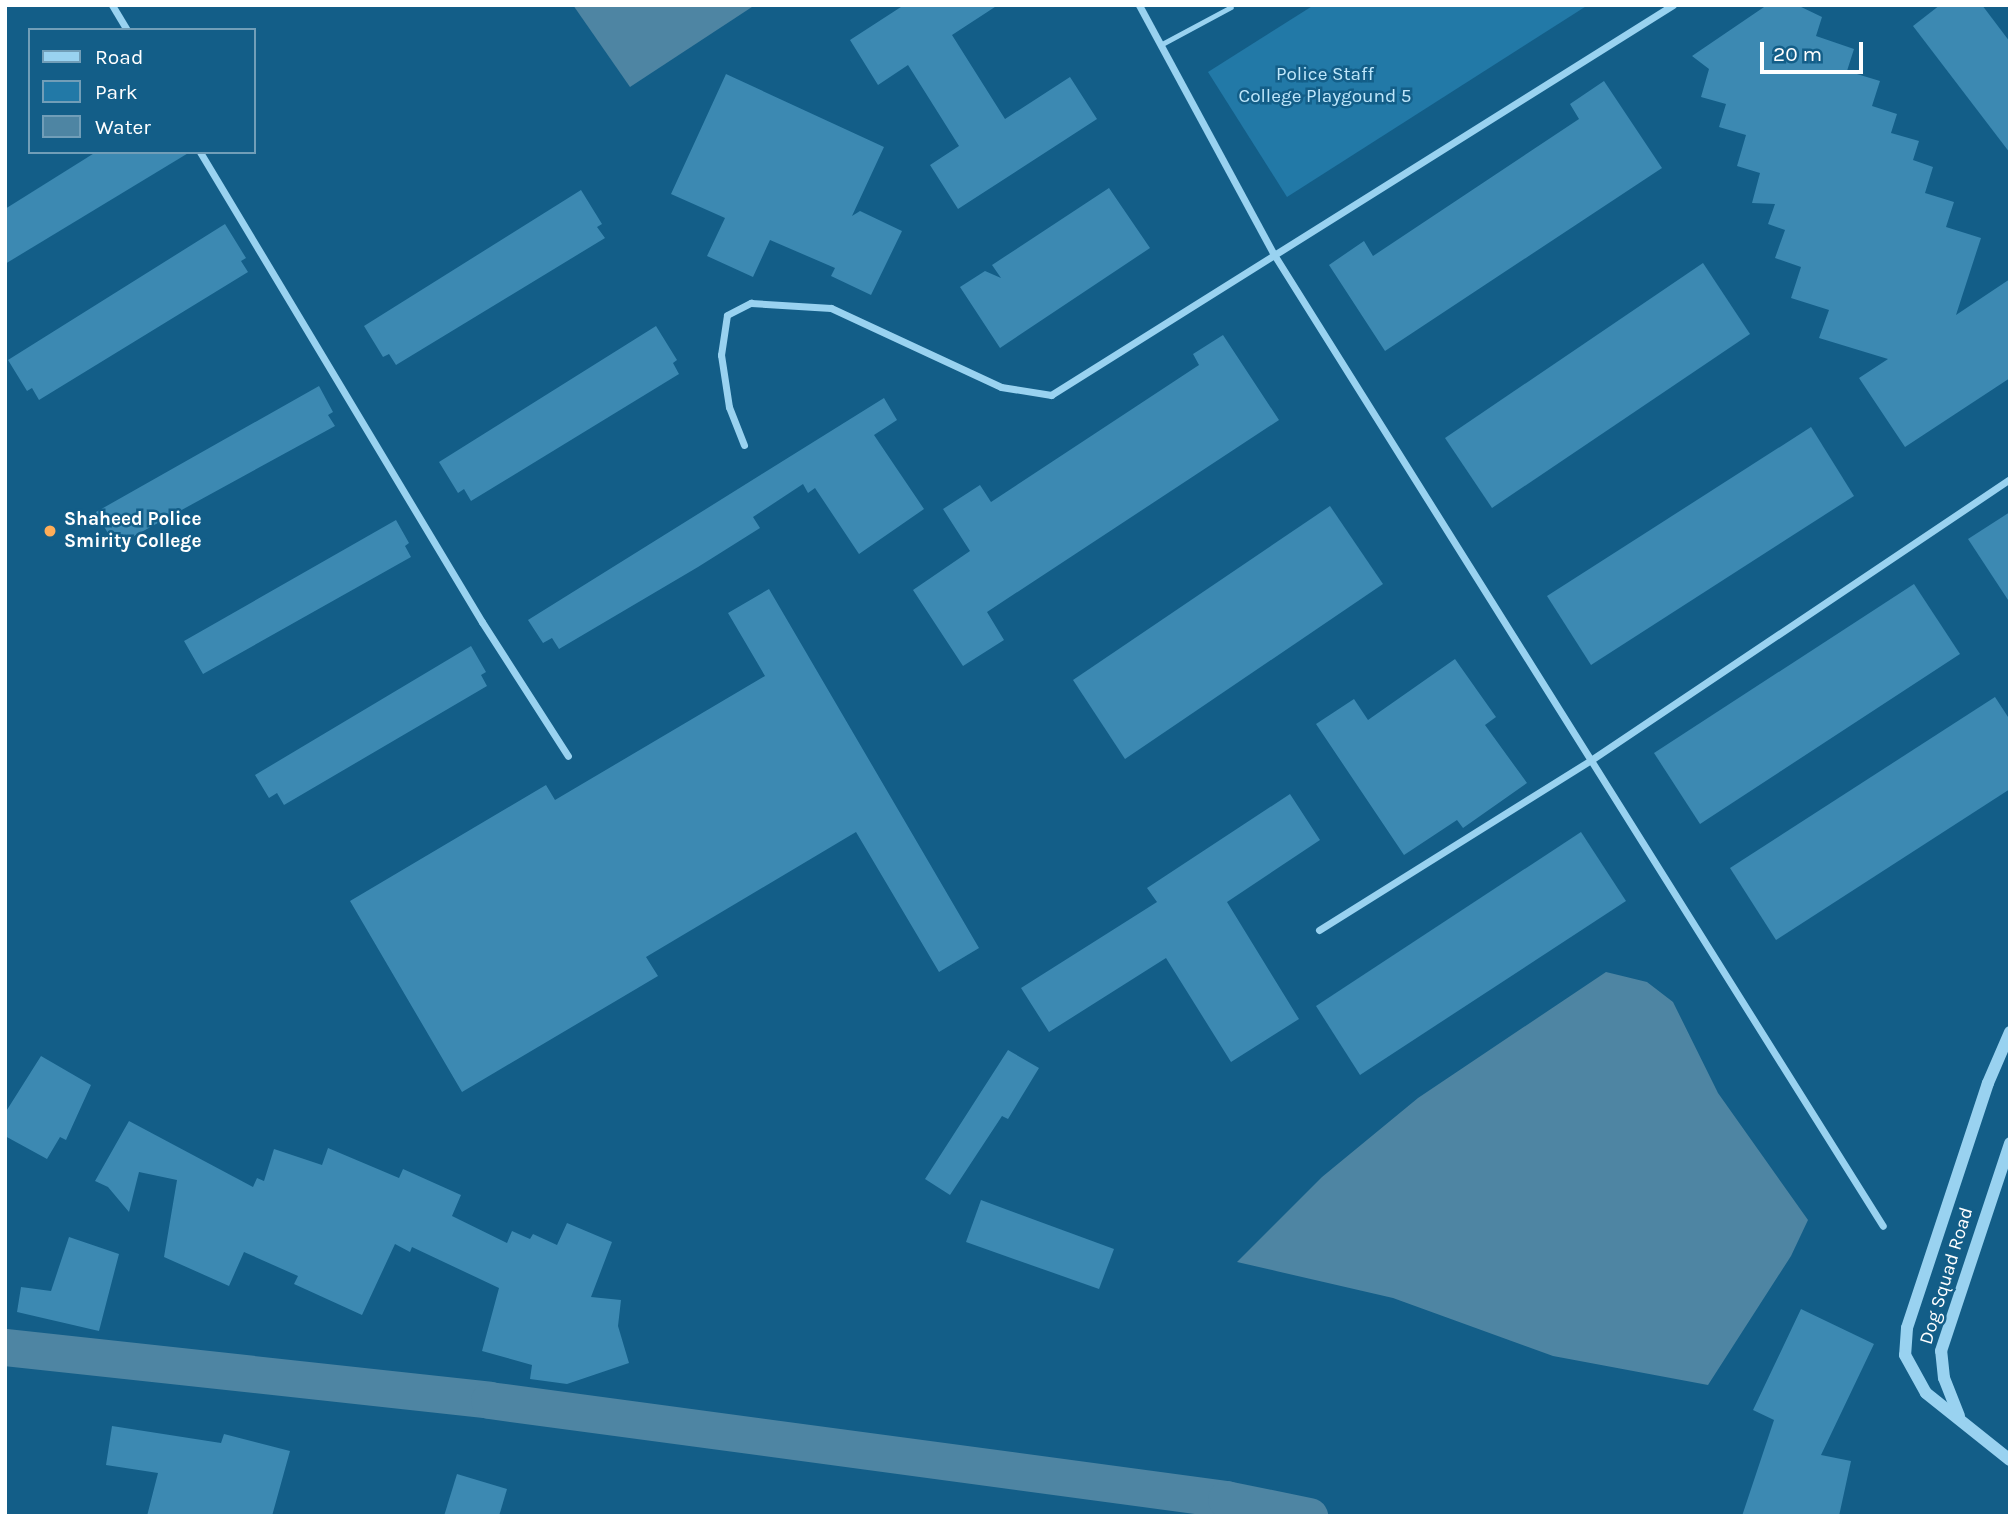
<!DOCTYPE html>
<style>
body{margin:0}
#map{position:relative;width:2015px;height:1521px;overflow:hidden;background:#135e88;font-family:Karla,sans-serif}
div>[style]{position:absolute}
.green>*{inset:0;background:#2279a7}
.water>*{inset:0;background:#4e85a3}
.canal>*{height:37px;margin:-18.5px;padding:0 18.5px;transform-origin:18.5px;border-radius:18.5px;background:#4e85a3}
.building>*{inset:0;background:#3c89b2}
.service>*{height:5px;margin:-2.5px;padding:0 2.5px;transform-origin:2.5px;border-radius:2.5px;background:#99d2f0}
.minor>*{height:7px;margin:-3.5px;padding:0 3.5px;transform-origin:3.5px;border-radius:3.5px;background:#99d2f0}
.tertiary>*{height:12px;margin:-6px;padding:0 6px;transform-origin:6px;border-radius:6px;background:#99d2f0}
.dots>*{width:19px;height:19px;translate:-50% -50%;box-sizing:border-box;border:4px solid #135e88;border-radius:50%}
span{translate:-50% -50%;white-space:nowrap;text-align:center;line-height:1.15;-webkit-text-stroke:5px #135e88;paint-order:stroke}
.park-label{font-size:19px;color:#bfe7fb}
.poi-label{font-size:19px;color:#fff;font-weight:700}
.left{translate:0 -50%;text-align:left}
.street-label{font-size:19px;color:#fff}
.frame{position:absolute;inset:0;border:7px solid #fff;pointer-events:none}
.legend{position:absolute;left:28px;top:28px;width:228px;height:126px;box-sizing:border-box;background:#135e88;border:2px solid #719eb8;margin:0;padding:9px 12px;list-style:none;font-size:21px;color:#fff}
.legend li{display:flex;align-items:center;gap:14px;height:35px}
.legend b{width:35px;border:2px solid #719eb8}
.scale{position:absolute;left:1760px;top:42px;width:103px;height:32px;box-sizing:border-box;border:4px solid #fff;border-top:0;padding-left:9px;font-size:21px;line-height:24px;white-space:nowrap;color:#fff;-webkit-text-stroke:5px #135e88;paint-order:stroke}
</style>
<div id="map">
<div class="green">
<div style="clip-path:polygon(1314px 5px,1588px 5px,1287px 197px,1208px 72px)"></div>
</div>
<div class="water">
<div style="clip-path:polygon(573px 5px,755px 5px,630px 87px)"></div>
<div style="clip-path:polygon(1606px 972px,1647px 982px,1673px 1002px,1718px 1093px,1808px 1220px,1791px 1256px,1708px 1385px,1553px 1356px,1393px 1298px,1237px 1262px,1322px 1177px,1418px 1098px)"></div>
</div>
<div class="canal">
<div style="left:5px;top:1347px;width:487px;rotate:6.2deg"></div>
<div style="left:489px;top:1400px;width:744px;rotate:7.65deg"></div>
<div style="left:1226px;top:1499px;width:85px;rotate:11.6deg"></div>
</div>
<div class="building">
<div style="clip-path:polygon(904px 5px,998px 5px,952px 35px,1005px 119px,1070px 77px,1097px 119px,958px 209px,930px 165px,959px 146px,908px 65px,878px 85px,850px 40px)"></div>
<div style="clip-path:polygon(1767px 5px,1797px 5px,1822px 17px,1816px 36px,1854px 49px,1847px 71px,1880px 81px,1872px 106px,1897px 114px,1891px 133px,1919px 141px,1913px 160px,1933px 167px,1925px 193px,1954px 202px,1946px 227px,1981px 238px,1956px 315px,2010px 279px,2010px 378px,1905px 447px,1859px 378px,1888px 359px,1819px 338px,1829px 310px,1791px 298px,1801px 267px,1775px 258px,1785px 230px,1768px 224px,1775px 204px,1752px 203px,1760px 173px,1737px 166px,1746px 135px,1719px 127px,1726px 104px,1701px 97px,1709px 69px,1692px 56px)"></div>
<div style="clip-path:polygon(1940px 5px,1982px 5px,2010px 42px,2010px 153px,1913px 26px)"></div>
<div style="clip-path:polygon(726px 74px,884px 147px,852px 216px,860px 211px,902px 231px,871px 295px,831px 276px,835px 268px,770px 240px,753px 277px,707px 256px,725px 218px,671px 194px)"></div>
<div style="clip-path:polygon(1604px 81px,1662px 168px,1385px 351px,1329px 265px,1364px 241px,1373px 256px,1579px 119px,1570px 104px)"></div>
<div style="clip-path:polygon(96px 152px,190px 152px,5px 264px,5px 209px)"></div>
<div style="clip-path:polygon(1109px 188px,1150px 248px,1000px 348px,960px 287px,985px 271px,1001px 278px,992px 265px)"></div>
<div style="clip-path:polygon(581px 190px,602px 224px,597px 227px,605px 238px,396px 365px,389px 354px,383px 357px,364px 326px)"></div>
<div style="clip-path:polygon(225px 224px,246px 258px,241px 261px,248px 272px,39px 400px,32px 388px,27px 391px,8px 360px)"></div>
<div style="clip-path:polygon(1703px 263px,1750px 334px,1492px 508px,1445px 438px)"></div>
<div style="clip-path:polygon(656px 326px,677px 360px,673px 363px,679px 374px,471px 501px,464px 489px,458px 493px,439px 462px)"></div>
<div style="clip-path:polygon(1223px 335px,1279px 420px,987px 612px,1004px 640px,963px 666px,913px 590px,970px 551px,943px 509px,980px 485px,991px 502px,1199px 365px,1193px 354px)"></div>
<div style="clip-path:polygon(319px 386px,333px 412px,328px 415px,335px 426px,125px 541px,119px 532px,110px 537px,96px 512px)"></div>
<div style="clip-path:polygon(884px 398px,897px 420px,874px 435px,924px 509px,859px 554px,815px 488px,808px 493px,803px 484px,753px 517px,760px 528px,698px 567px,559px 649px,552px 638px,543px 643px,528px 620px)"></div>
<div style="clip-path:polygon(1811px 427px,1854px 496px,1591px 665px,1547px 596px)"></div>
<div style="clip-path:polygon(1330px 506px,1383px 584px,1125px 759px,1073px 680px)"></div>
<div style="clip-path:polygon(2010px 512px,2010px 603px,1968px 539px)"></div>
<div style="clip-path:polygon(396px 520px,409px 543px,405px 546px,411px 557px,203px 674px,184px 641px)"></div>
<div style="clip-path:polygon(1914px 584px,1960px 654px,1700px 824px,1654px 753px)"></div>
<div style="clip-path:polygon(769px 589px,979px 948px,939px 972px,856px 832px,646px 957px,658px 976px,462px 1092px,350px 901px,546px 785px,555px 800px,765px 676px,728px 613px)"></div>
<div style="clip-path:polygon(471px 646px,486px 672px,481px 675px,487px 686px,284px 805px,277px 793px,269px 798px,255px 775px)"></div>
<div style="clip-path:polygon(1455px 659px,1496px 717px,1485px 725px,1527px 783px,1463px 828px,1457px 820px,1404px 855px,1316px 724px,1354px 699px,1368px 720px)"></div>
<div style="clip-path:polygon(1995px 697px,2010px 720px,2010px 789px,1776px 940px,1730px 868px)"></div>
<div style="clip-path:polygon(1290px 794px,1320px 840px,1227px 902px,1299px 1019px,1231px 1062px,1166px 958px,1049px 1032px,1021px 988px,1157px 902px,1147px 888px)"></div>
<div style="clip-path:polygon(1581px 832px,1626px 901px,1360px 1075px,1316px 1006px)"></div>
<div style="clip-path:polygon(1008px 1050px,1039px 1068px,1008px 1119px,1002px 1116px,950px 1195px,925px 1179px)"></div>
<div style="clip-path:polygon(41px 1056px,91px 1085px,66px 1140px,60px 1137px,47px 1159px,5px 1136px,5px 1113px)"></div>
<div style="clip-path:polygon(129px 1121px,253px 1187px,257px 1178px,264px 1181px,274px 1149px,322px 1165px,328px 1148px,399px 1178px,403px 1169px,461px 1195px,452px 1216px,507px 1243px,512px 1231px,530px 1239px,533px 1234px,557px 1245px,567px 1223px,612px 1242px,591px 1297px,621px 1300px,618px 1326px,629px 1363px,567px 1384px,530px 1379px,532px 1365px,482px 1351px,499px 1288px,412px 1247px,410px 1252px,395px 1244px,362px 1315px,294px 1284px,298px 1276px,244px 1252px,229px 1286px,164px 1257px,177px 1180px,139px 1172px,129px 1212px,108px 1187px,95px 1181px)"></div>
<div style="clip-path:polygon(981px 1200px,1114px 1249px,1099px 1289px,966px 1242px)"></div>
<div style="clip-path:polygon(69px 1237px,119px 1254px,99px 1331px,17px 1312px,21px 1287px,51px 1291px)"></div>
<div style="clip-path:polygon(1801px 1309px,1874px 1344px,1821px 1455px,1851px 1461px,1839px 1516px,1742px 1516px,1774px 1420px,1753px 1410px)"></div>
<div style="clip-path:polygon(112px 1426px,221px 1443px,224px 1434px,290px 1451px,272px 1516px,147px 1516px,158px 1473px,106px 1465px)"></div>
<div style="clip-path:polygon(457px 1474px,507px 1489px,499px 1516px,444px 1516px)"></div>
</div>
<div class="service">
<div style="left:1162px;top:44px;width:78px;rotate:-28.2deg"></div>
</div>
<div class="minor">
<div style="left:112px;top:5px;width:29px;rotate:59deg"></div>
<div style="left:1139px;top:5px;width:282px;rotate:61.6deg"></div>
<div style="left:1273px;top:253px;width:1148px;rotate:57.92deg"></div>
<div style="left:200px;top:152px;width:548px;rotate:59.04deg"></div>
<div style="left:482px;top:622px;width:159px;rotate:57.3deg"></div>
<div style="left:744px;top:445px;width:41px;rotate:-111.5deg"></div>
<div style="left:729px;top:407px;width:53px;rotate:-98.7deg"></div>
<div style="left:721px;top:355px;width:40px;rotate:-81.5deg"></div>
<div style="left:727px;top:315px;width:27px;rotate:-27deg"></div>
<div style="left:751px;top:303px;width:80px;rotate:3.6deg"></div>
<div style="left:831px;top:308px;width:187px;rotate:24.9deg"></div>
<div style="left:1001px;top:387px;width:51px;rotate:9.1deg"></div>
<div style="left:1051px;top:395px;width:734px;rotate:-32.09deg"></div>
<div style="left:1319px;top:930px;width:321px;rotate:-32deg"></div>
<div style="left:1591px;top:760px;width:505px;rotate:-33.85deg"></div>
</div>
<div class="tertiary">
<div style="left:2010px;top:1032px;width:56px;rotate:113.3deg"></div>
<div style="left:1988px;top:1083px;width:258px;rotate:108.3deg"></div>
<div style="left:1907px;top:1328px;width:27px;rotate:94deg"></div>
<div style="left:1905px;top:1355px;width:43px;rotate:61.1deg"></div>
<div style="left:1926px;top:1393px;width:107px;rotate:38.6deg"></div>
<div style="left:1959px;top:1416px;width:41px;rotate:-111.5deg"></div>
<div style="left:1944px;top:1378px;width:27px;rotate:-96deg"></div>
<div style="left:1941px;top:1351px;width:219px;rotate:-71.6deg"></div>
</div>
<div class="dots">
<div style="left:50px;top:531px;background:#ffad58"></div>
</div>
<div class="park-label">
<span style="left:1325px;top:86px">Police Staff<br>College Playgound 5</span>
</div>
<div class="poi-label">
<span class="left" style="left:64px;top:531px">Shaheed Police<br>Smirity College</span>
</div>
<div class="street-label">
<span style="left:1947px;top:1276px;rotate:-73deg">Dog Squad Road</span>
</div>
<div class="frame"></div>
<ul class="legend">
<li><b style="height:9px;background:#99d2f0"></b>Road</li>
<li><b style="height:19px;background:#2279a7"></b>Park</li>
<li><b style="height:19px;background:#4e85a3"></b>Water</li>
</ul>
<div class="scale">20 m</div>
</div>
